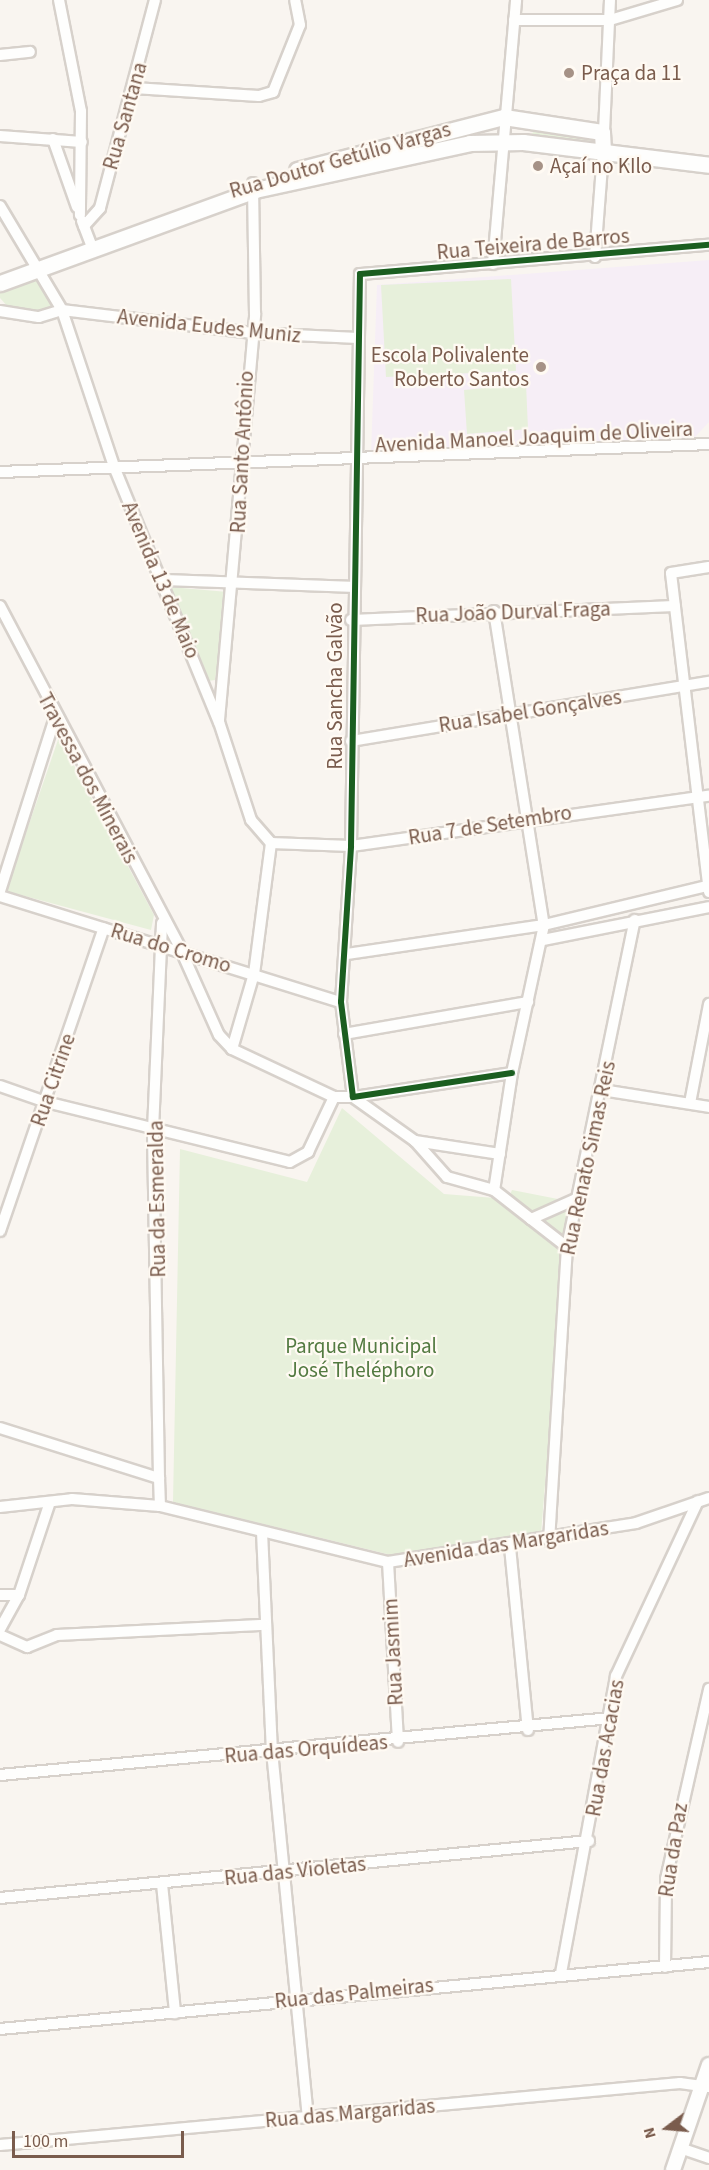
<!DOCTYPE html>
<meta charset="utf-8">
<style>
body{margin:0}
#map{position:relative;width:709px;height:2170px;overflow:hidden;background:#f9f5f0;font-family:"Source Sans 3",sans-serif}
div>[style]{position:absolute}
.education>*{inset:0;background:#f6eef6}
.green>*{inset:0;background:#e7f0db}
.roads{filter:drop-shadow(2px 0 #d7d1cb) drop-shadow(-2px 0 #d7d1cb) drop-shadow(0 2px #d7d1cb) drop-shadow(0 -2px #d7d1cb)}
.minor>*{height:10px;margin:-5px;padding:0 5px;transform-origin:5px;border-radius:5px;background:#fefefd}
.tertiary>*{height:14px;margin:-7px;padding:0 7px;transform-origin:7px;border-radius:7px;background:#fefefd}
.secondary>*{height:15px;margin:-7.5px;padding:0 7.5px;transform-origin:7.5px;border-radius:7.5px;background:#fefefd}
.cycleway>*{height:6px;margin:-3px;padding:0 3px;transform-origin:3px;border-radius:3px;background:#1b5e20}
.dots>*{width:16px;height:16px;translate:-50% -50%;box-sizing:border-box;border:3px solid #fffaf3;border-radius:50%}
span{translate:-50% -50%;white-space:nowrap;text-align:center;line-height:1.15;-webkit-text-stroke:4.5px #fffaf3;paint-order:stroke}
.poi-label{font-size:21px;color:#7a5c4d}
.left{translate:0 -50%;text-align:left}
.right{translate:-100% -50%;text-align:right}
.street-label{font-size:21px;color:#7a5c4d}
.park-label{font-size:21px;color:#537a41}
.north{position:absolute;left:637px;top:2098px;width:60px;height:60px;-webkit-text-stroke:4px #fffaf3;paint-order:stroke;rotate:254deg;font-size:16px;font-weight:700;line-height:24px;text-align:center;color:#7a5c4d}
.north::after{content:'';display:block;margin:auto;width:21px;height:27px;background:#7a5c4d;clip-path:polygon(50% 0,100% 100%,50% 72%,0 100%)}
.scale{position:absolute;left:12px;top:2131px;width:172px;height:27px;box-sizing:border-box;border:3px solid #7a5c4d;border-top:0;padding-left:8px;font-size:18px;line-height:21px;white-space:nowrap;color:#7a5c4d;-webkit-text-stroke:4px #fffaf3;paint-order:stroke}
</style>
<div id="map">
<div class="education">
<div style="clip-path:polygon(709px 260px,709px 422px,695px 437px,371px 455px,377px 285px)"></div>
</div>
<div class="green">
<div style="clip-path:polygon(539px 128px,586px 135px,593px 146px,527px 137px)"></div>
<div style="clip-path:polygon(38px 277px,54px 310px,41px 313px,8px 307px,0 298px,0 289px)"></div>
<div style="clip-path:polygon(511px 279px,516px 371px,386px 377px,381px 285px)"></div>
<div style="clip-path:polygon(526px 384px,528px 429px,467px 434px,464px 390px)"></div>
<div style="clip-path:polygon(170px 587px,228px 592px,215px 680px,208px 681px)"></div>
<div style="clip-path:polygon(59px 737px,154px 915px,151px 930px,6px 891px)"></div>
<div style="clip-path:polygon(342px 1108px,444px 1194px,508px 1199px,512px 1190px,568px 1201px,541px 1534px,391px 1555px,173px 1502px,180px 1149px,307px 1182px)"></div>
</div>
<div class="roads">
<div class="minor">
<div style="left:59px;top:0;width:113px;rotate:78.8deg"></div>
<div style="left:81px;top:111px;width:104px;rotate:90.6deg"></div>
<div style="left:514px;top:20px;width:96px"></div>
<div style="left:610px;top:20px;width:70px;rotate:-16.6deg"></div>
<div style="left:0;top:55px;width:30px;rotate:-6deg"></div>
<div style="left:134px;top:88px;width:125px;rotate:3.7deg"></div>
<div style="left:259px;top:96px;width:15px;rotate:-16deg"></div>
<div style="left:273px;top:92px;width:72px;rotate:-68.1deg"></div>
<div style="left:300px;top:25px;width:25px;rotate:-101deg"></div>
<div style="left:604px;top:132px;width:132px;rotate:-87.4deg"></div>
<div style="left:0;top:136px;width:82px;rotate:4.2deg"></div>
<div style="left:53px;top:139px;width:72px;rotate:70.6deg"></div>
<div style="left:0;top:206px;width:121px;rotate:59.2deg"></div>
<div style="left:62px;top:310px;width:168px;rotate:71.6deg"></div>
<div style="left:115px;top:469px;width:274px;rotate:67.7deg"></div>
<div style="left:219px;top:722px;width:103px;rotate:71.9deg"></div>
<div style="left:251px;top:820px;width:30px;rotate:49deg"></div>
<div style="left:82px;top:221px;width:30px;rotate:69deg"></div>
<div style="left:84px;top:226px;width:24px;rotate:-48deg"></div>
<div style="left:100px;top:208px;width:215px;rotate:-75.2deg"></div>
<div style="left:595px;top:257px;width:104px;rotate:-85.6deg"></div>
<div style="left:493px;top:264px;width:265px;rotate:-85deg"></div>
<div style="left:0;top:311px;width:39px;rotate:9deg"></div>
<div style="left:39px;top:317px;width:24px;rotate:-17deg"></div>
<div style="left:62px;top:310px;width:190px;rotate:6.9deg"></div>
<div style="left:251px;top:333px;width:107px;rotate:2.7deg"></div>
<div style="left:0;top:472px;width:710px;rotate:-2.26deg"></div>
<div style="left:163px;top:580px;width:188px;rotate:2.1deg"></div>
<div style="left:0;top:606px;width:386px;rotate:62.2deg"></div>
<div style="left:180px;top:948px;width:95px;rotate:65.9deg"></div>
<div style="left:219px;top:1035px;width:19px;rotate:47deg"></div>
<div style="left:232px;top:1049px;width:113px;rotate:25.2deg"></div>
<div style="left:334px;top:1097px;width:19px"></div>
<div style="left:353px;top:1097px;width:76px;rotate:35.4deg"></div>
<div style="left:415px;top:1141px;width:48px;rotate:48.4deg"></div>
<div style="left:447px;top:1177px;width:49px;rotate:15.5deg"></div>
<div style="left:494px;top:1190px;width:47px;rotate:38.1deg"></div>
<div style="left:531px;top:1219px;width:49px;rotate:-24deg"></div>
<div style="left:494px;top:611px;width:318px;rotate:81deg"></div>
<div style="left:544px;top:925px;width:151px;rotate:102.2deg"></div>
<div style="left:512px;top:1073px;width:118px;rotate:98.7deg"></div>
<div style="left:351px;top:620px;width:324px;rotate:-2.5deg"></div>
<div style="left:219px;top:720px;width:408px;rotate:-84.9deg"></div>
<div style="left:255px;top:314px;width:131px;rotate:-90.9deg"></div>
<div style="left:351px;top:741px;width:363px;rotate:-9.4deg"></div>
<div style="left:271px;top:843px;width:80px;rotate:2.1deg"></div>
<div style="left:351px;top:846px;width:361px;rotate:-8deg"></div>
<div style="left:0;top:891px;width:182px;rotate:-72.4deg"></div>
<div style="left:709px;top:892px;width:321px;rotate:-96.8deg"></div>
<div style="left:671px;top:573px;width:38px;rotate:-9deg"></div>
<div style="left:0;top:896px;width:357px;rotate:17.3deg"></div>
<div style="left:543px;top:940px;width:169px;rotate:-11.2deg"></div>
<div style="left:347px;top:954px;width:199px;rotate:-8.4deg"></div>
<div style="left:544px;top:925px;width:168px;rotate:-13.5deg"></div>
<div style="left:344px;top:1034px;width:187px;rotate:-9.9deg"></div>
<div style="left:232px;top:1049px;width:78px;rotate:-73.7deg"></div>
<div style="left:254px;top:974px;width:132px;rotate:-82.6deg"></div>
<div style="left:512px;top:1073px;width:161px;rotate:171.4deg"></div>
<div style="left:353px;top:1097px;width:96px;rotate:-97.2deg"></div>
<div style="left:341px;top:1002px;width:156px;rotate:-86.3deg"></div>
<div style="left:351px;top:846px;width:572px;rotate:-89.1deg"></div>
<div style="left:360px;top:274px;width:350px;rotate:-4.8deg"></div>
<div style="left:0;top:1086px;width:49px;rotate:19.2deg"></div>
<div style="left:46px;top:1102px;width:251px;rotate:13.8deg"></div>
<div style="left:290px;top:1162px;width:21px;rotate:-29deg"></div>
<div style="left:308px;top:1152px;width:61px;rotate:-64.7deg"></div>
<div style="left:602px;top:1090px;width:108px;rotate:9deg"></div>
<div style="left:690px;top:1103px;width:101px;rotate:-79.1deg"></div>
<div style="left:415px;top:1141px;width:86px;rotate:8.7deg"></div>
<div style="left:531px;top:1219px;width:46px;rotate:37.9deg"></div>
<div style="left:0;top:1231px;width:320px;rotate:-71.1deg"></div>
<div style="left:0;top:1428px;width:167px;rotate:17.5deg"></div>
<div style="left:159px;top:1478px;width:28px;rotate:88deg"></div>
<div style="left:159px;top:1478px;width:348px;rotate:-91deg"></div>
<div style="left:153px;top:1130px;width:207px;rotate:-87.5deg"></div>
<div style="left:0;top:1507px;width:72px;rotate:-6.3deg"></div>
<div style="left:72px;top:1499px;width:88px;rotate:4.5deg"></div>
<div style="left:160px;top:1506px;width:235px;rotate:13.8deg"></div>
<div style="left:388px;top:1562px;width:251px;rotate:-8.9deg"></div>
<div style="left:636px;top:1523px;width:77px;rotate:-18.9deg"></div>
<div style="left:262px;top:1532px;width:219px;rotate:87.4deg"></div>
<div style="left:272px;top:1751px;width:368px;rotate:84.4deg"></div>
<div style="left:549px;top:1541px;width:295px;rotate:-86.5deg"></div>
<div style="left:567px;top:1247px;width:334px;rotate:-78.3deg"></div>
<div style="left:510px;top:1547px;width:184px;rotate:84.4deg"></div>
<div style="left:388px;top:1562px;width:180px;rotate:86.8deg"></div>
<div style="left:0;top:1595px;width:19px"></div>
<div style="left:0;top:1629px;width:39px;rotate:-61deg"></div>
<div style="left:19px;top:1595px;width:98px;rotate:-71.6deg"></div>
<div style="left:0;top:1635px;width:30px;rotate:24deg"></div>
<div style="left:27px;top:1647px;width:32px;rotate:-22deg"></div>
<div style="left:57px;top:1635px;width:208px;rotate:-2.8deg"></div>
<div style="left:0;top:1775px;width:614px;rotate:-5.33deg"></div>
<div style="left:162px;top:1884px;width:130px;rotate:84.2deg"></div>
<div style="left:0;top:1898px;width:592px;rotate:-5.53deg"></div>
<div style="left:665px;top:1967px;width:88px;rotate:-89.3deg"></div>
<div style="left:666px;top:1879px;width:195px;rotate:-77.2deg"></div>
<div style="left:561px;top:1973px;width:302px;rotate:-79.5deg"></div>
<div style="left:616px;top:1676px;width:193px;rotate:-64.9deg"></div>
<div style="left:0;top:2029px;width:712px;rotate:-5.4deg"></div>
<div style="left:0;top:2145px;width:683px;rotate:-5.21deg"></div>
<div style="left:680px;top:2083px;width:29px;rotate:8deg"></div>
<div style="left:680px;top:2148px;width:31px;rotate:19deg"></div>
</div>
<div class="tertiary">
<div style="left:673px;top:2170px;width:111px;rotate:-71.1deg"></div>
</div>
<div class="secondary">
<div style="left:297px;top:170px;width:214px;rotate:-14.4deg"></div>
<div style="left:504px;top:117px;width:99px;rotate:8.7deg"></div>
<div style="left:602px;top:132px;width:21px;rotate:87deg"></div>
<div style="left:0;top:283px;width:271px;rotate:-20deg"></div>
<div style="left:255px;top:190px;width:220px;rotate:-12.3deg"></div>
<div style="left:470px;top:143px;width:53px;rotate:-1.1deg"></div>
<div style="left:523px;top:142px;width:187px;rotate:7deg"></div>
</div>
</div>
<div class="cycleway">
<div style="left:512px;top:1073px;width:161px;rotate:171.4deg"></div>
<div style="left:353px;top:1097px;width:96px;rotate:-97.2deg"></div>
<div style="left:341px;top:1002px;width:156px;rotate:-86.3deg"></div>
<div style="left:351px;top:846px;width:572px;rotate:-89.1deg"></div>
<div style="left:360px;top:274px;width:350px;rotate:-4.8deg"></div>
</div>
<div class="dots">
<div style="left:569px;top:73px;background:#a69286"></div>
<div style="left:538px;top:166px;background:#a69286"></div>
<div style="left:541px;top:367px;background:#a69286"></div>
</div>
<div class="poi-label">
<span class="left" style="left:581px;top:73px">Praça da 11</span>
<span class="left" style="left:550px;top:166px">Açaí no KIlo</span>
<span class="right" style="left:529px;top:367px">Escola Polivalente<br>Roberto Santos</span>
</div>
<div class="street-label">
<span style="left:125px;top:116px;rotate:-74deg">Rua Santana</span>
<span style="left:340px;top:160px;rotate:-16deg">Rua Doutor Getúlio Vargas</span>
<span style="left:533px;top:244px;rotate:-5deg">Rua Teixeira de Barros</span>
<span style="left:209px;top:326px;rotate:6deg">Avenida Eudes Muniz</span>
<span style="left:534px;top:437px;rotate:-3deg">Avenida Manoel Joaquim de Oliveira</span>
<span style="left:242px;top:452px;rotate:-87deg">Rua Santo Antônio</span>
<span style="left:161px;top:580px;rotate:67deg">Avenida 13 de Maio</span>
<span style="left:513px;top:612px;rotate:-2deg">Rua João Durval Fraga</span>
<span style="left:335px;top:686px;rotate:-90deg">Rua Sancha Galvão</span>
<span style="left:530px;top:711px;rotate:-9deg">Rua Isabel Gonçalves</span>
<span style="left:88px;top:778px;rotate:62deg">Travessa dos Minerais</span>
<span style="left:490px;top:825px;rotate:-9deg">Rua 7 de Setembro</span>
<span style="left:171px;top:948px;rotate:17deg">Rua do Cromo</span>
<span style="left:53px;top:1080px;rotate:-71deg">Rua Citrine</span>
<span style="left:588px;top:1158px;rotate:-78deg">Rua Renato Simas Reis</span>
<span style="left:157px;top:1199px;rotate:-91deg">Rua da Esmeralda</span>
<span style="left:506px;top:1544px;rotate:-9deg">Avenida das Margaridas</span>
<span style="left:393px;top:1652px;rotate:-93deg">Rua Jasmim</span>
<span style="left:605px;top:1748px;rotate:-80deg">Rua das Acacias</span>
<span style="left:306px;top:1749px;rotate:-5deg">Rua das Orquídeas</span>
<span style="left:673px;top:1850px;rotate:-81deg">Rua da Paz</span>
<span style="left:295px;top:1871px;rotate:-6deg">Rua das Violetas</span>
<span style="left:354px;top:1993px;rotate:-6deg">Rua das Palmeiras</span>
<span style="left:350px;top:2113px;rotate:-5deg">Rua das Margaridas</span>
</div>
<div class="park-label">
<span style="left:361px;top:1358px">Parque Municipal<br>José Theléphoro</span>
</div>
<div class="north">N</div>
<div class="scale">100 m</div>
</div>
